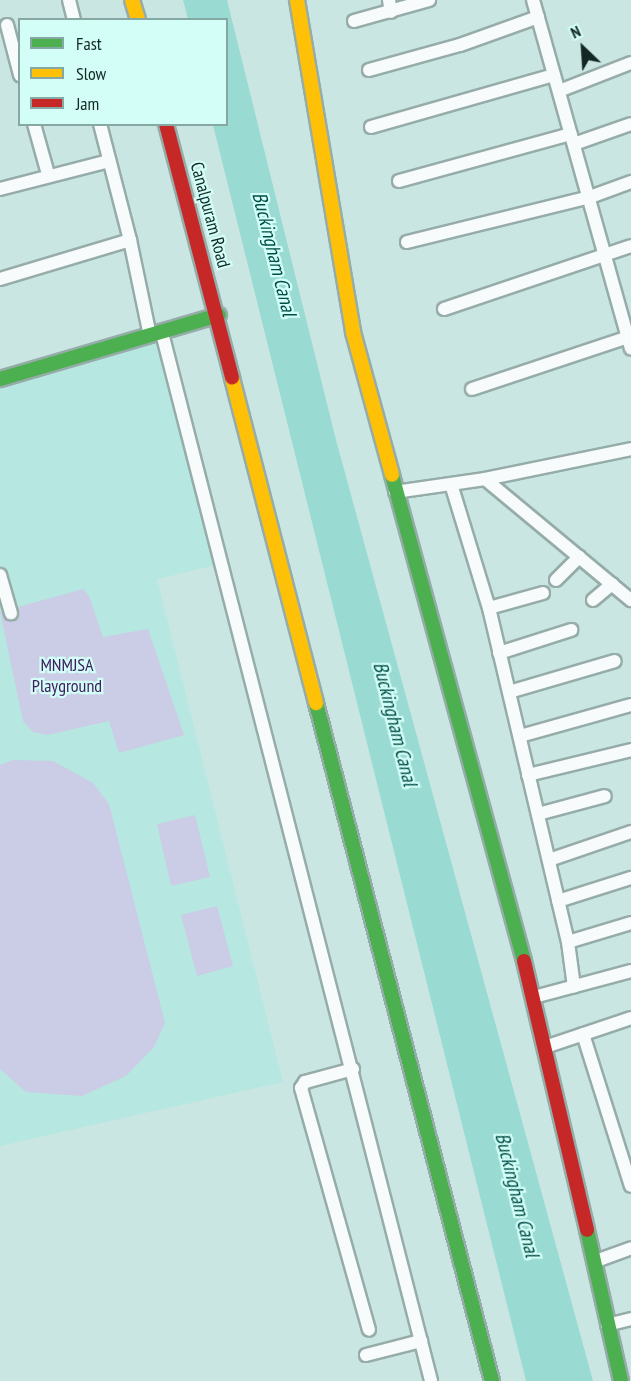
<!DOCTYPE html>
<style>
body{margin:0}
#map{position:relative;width:631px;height:1381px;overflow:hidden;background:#c9e6e2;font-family:"PT Sans Narrow",sans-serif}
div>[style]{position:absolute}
.built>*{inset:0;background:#b6e7e0}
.green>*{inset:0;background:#cbcce5}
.water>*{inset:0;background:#99dad2}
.roads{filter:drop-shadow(2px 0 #96aca9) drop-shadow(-2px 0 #96aca9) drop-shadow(0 2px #96aca9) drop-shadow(0 -2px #96aca9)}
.street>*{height:12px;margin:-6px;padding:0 6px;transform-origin:6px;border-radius:6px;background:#f7fbfb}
.fast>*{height:14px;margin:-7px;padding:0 7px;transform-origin:7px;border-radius:7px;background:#4caf50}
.slow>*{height:14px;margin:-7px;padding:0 7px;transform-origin:7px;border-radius:7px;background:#ffc107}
.jam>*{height:14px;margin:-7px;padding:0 7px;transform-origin:7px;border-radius:7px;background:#c62828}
span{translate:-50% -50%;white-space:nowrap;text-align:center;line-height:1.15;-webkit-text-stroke:4.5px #d3fef7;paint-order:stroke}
.street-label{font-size:18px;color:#122825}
.park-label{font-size:18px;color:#3e1c5c}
.water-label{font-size:20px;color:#004d46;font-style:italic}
.legend{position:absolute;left:18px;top:18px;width:210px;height:108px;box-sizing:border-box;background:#d3fef7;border:2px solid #86a8a3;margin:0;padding:8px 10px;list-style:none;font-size:18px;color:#122825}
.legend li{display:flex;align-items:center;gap:12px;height:30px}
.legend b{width:30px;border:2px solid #86a8a3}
.north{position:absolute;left:553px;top:18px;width:60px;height:60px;-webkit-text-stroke:4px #d3fef7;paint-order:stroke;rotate:335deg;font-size:16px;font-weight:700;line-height:24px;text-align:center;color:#122825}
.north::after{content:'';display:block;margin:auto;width:21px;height:27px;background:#122825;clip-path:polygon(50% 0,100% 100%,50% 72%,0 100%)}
</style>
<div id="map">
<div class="built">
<div style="clip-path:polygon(160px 338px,219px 564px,157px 579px,283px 1082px,0 1146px,0 386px)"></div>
</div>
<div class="green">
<div style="clip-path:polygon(83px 589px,89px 596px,103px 637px,148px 629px,184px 735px,119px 753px,109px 721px,47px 735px,33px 732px,23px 721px,0 612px)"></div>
<div style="clip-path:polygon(13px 760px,53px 761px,93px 783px,109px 804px,165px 1023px,154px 1047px,126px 1076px,82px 1096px,26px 1092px,0 1069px,0 765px)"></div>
<div style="clip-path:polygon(195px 815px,210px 877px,171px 886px,157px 824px)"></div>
<div style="clip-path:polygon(217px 906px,233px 966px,197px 976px,181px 915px)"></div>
</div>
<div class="water">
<div style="clip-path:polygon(183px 0,227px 0,336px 440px,593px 1381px,526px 1381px,213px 125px,226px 124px,226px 20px,188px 19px)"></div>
</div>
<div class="roads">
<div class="street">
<div style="left:69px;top:0;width:21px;rotate:76deg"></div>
<div style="left:389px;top:0;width:12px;rotate:81deg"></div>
<div style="left:533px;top:0;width:362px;rotate:74.3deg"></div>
<div style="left:354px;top:21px;width:78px;rotate:-15.6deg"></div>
<div style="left:7px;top:25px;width:52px;rotate:75.4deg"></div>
<div style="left:369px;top:70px;width:94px;rotate:-15.4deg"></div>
<div style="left:460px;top:45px;width:83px;rotate:-19.7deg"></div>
<div style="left:559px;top:91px;width:77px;rotate:-21.3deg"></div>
<div style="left:34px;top:124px;width:52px;rotate:74.4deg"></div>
<div style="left:371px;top:127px;width:190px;rotate:-15.9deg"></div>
<div style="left:574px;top:144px;width:60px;rotate:-19.3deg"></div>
<div style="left:399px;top:181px;width:178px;rotate:-15.3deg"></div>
<div style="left:0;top:189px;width:113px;rotate:-14.4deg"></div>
<div style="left:130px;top:240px;width:98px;rotate:78.2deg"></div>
<div style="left:407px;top:242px;width:188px;rotate:-13.8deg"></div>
<div style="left:590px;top:197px;width:44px;rotate:-20.1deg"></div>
<div style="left:0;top:279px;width:136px;rotate:-16.7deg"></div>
<div style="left:130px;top:240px;width:120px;rotate:-104.5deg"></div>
<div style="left:444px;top:309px;width:197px;rotate:-18.6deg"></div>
<div style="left:162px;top:333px;width:1082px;rotate:75.6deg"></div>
<div style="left:472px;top:389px;width:164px;rotate:-18.4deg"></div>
<div style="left:485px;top:479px;width:190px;rotate:39.7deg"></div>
<div style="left:451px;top:484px;width:130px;rotate:73deg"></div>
<div style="left:489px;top:608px;width:343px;rotate:76.7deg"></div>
<div style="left:568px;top:942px;width:45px;rotate:82.4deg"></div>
<div style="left:395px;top:492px;width:91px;rotate:-8.2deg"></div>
<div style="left:485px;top:479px;width:149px;rotate:-11.6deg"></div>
<div style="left:0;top:575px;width:40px;rotate:74deg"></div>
<div style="left:556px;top:580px;width:33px;rotate:-45deg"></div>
<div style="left:593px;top:600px;width:25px;rotate:-40deg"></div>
<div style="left:489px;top:608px;width:56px;rotate:-15.5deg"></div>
<div style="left:499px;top:653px;width:76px;rotate:-17.7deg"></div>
<div style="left:509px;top:692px;width:110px;rotate:-16.3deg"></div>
<div style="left:520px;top:736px;width:115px;rotate:-15.6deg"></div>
<div style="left:528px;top:775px;width:106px;rotate:-13.6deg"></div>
<div style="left:538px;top:814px;width:69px;rotate:-15deg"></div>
<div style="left:549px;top:860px;width:87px;rotate:-18.9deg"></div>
<div style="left:558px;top:901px;width:77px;rotate:-17.5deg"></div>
<div style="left:568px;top:942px;width:66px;rotate:-16.8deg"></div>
<div style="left:534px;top:997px;width:100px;rotate:-15deg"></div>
<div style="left:583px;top:1034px;width:159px;rotate:72.5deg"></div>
<div style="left:545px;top:1047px;width:91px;rotate:-18.6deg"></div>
<div style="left:353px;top:1069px;width:50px;rotate:164.8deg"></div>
<div style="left:305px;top:1082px;width:7px;rotate:124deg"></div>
<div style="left:301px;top:1088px;width:251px;rotate:74.3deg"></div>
<div style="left:596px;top:1261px;width:37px;rotate:-20deg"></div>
<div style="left:607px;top:1325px;width:25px;rotate:-14deg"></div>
<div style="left:366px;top:1355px;width:57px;rotate:-14.3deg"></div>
</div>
<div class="fast">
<div style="left:0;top:379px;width:228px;rotate:-16.3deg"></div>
<div style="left:392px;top:475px;width:504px;rotate:74.8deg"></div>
<div style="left:316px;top:703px;width:700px;rotate:75.45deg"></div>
<div style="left:587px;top:1230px;width:155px;rotate:77.3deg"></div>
</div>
<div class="slow">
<div style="left:132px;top:0;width:21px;rotate:73deg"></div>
<div style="left:297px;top:0;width:337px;rotate:80.4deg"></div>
<div style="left:353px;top:332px;width:148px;rotate:74.7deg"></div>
<div style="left:232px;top:378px;width:336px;rotate:75.5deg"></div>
</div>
<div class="jam">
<div style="left:166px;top:124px;width:262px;rotate:75.4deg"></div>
<div style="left:524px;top:961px;width:276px;rotate:76.8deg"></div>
</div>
</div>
<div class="street-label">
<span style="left:210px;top:215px;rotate:75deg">Canalpuram Road</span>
</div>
<div class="park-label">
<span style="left:67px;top:676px">MNMJSA<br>Playground</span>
</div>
<div class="water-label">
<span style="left:274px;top:254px;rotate:76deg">Buckingham Canal</span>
<span style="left:395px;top:724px;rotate:76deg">Buckingham Canal</span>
<span style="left:517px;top:1195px;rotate:76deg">Buckingham Canal</span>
</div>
<ul class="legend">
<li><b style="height:8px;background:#4caf50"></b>Fast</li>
<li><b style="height:8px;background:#ffc107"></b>Slow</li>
<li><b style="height:8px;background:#c62828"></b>Jam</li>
</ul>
<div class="north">N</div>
</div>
